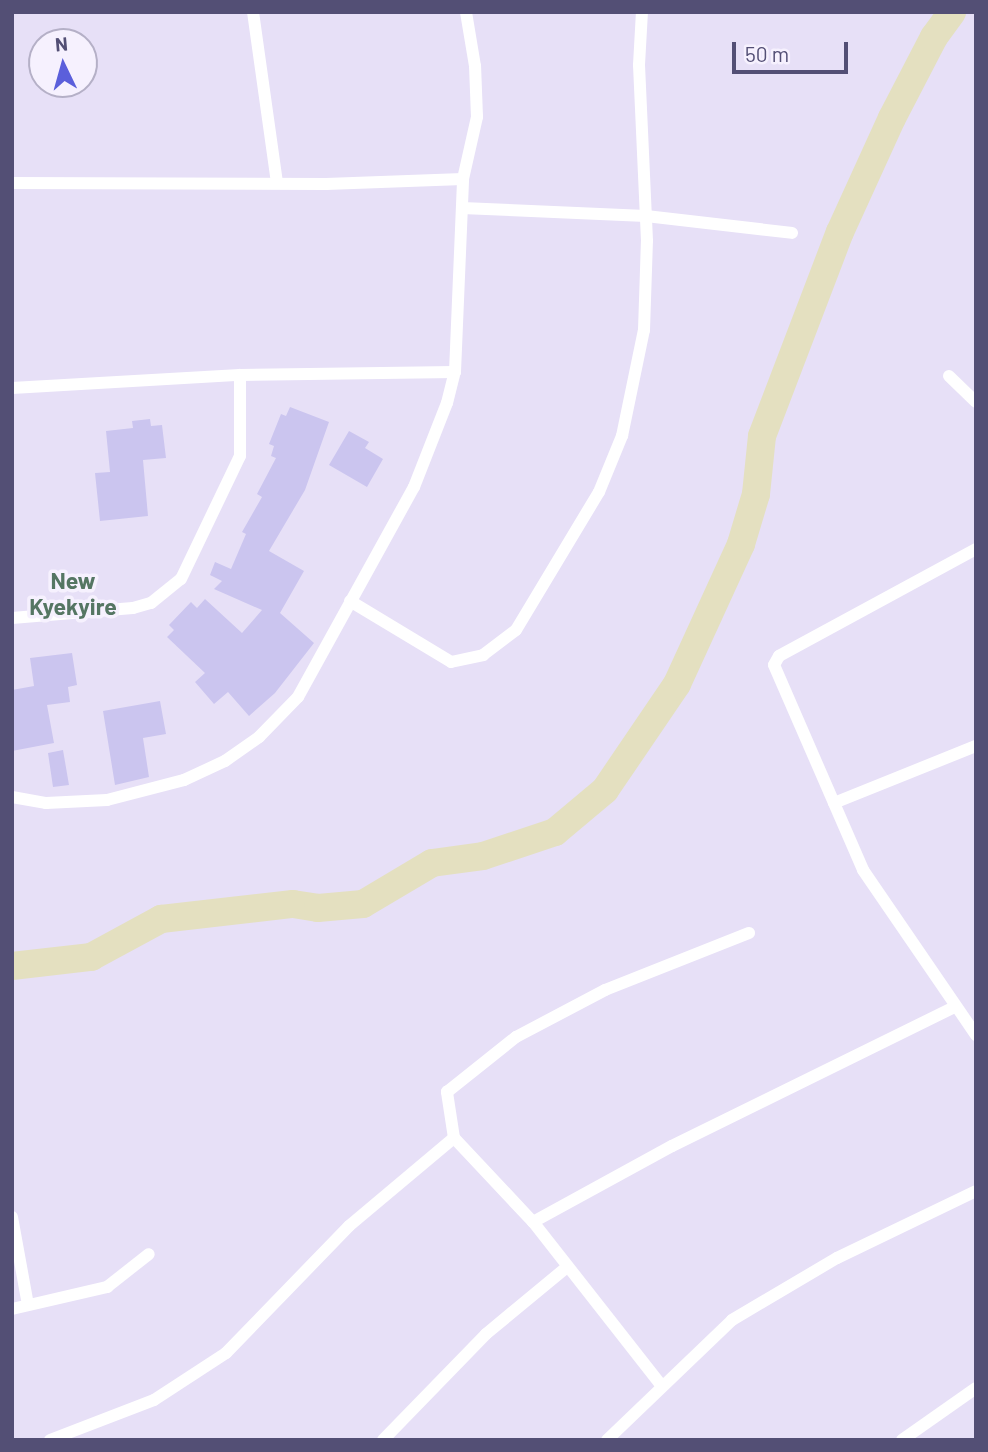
<!DOCTYPE html>
<style>
body{margin:0}
#map{position:relative;width:988px;height:1452px;overflow:hidden;background:#f1ebfb;font-family:Barlow,sans-serif}
div>[style]{position:absolute}
.residential>*{inset:0;background:#e7e0f7}
.river>*{height:28px;margin:-14px;padding:0 14px;transform-origin:14px;border-radius:14px;background:#e4e0c0}
.building>*{inset:0;background:#cbc5ef}
.street>*{height:12px;margin:-6px;padding:0 6px;transform-origin:6px;border-radius:6px;background:#fff}
span{translate:-50% -50%;white-space:nowrap;text-align:center;line-height:1.15;-webkit-text-stroke:7px #f6f1fe;paint-order:stroke}
.quarter-label{font-size:23px;color:#557663;font-weight:700}
.frame{position:absolute;inset:0;border:14px solid #534f75;pointer-events:none}
.north{position:absolute;left:28px;top:28px;width:70px;height:70px;box-sizing:border-box;background:#f6f1fe;border:2px solid #b5b0c7;border-radius:50%;rotate:355deg;font-size:19px;font-weight:700;line-height:28px;text-align:center;color:#534f75}
.north::after{content:'';display:block;margin:auto;width:24px;height:32px;background:#5b5fdb;clip-path:polygon(50% 0,100% 100%,50% 72%,0 100%)}
.scale{position:absolute;left:732px;top:42px;width:116px;height:32px;box-sizing:border-box;border:4px solid #534f75;border-top:0;padding-left:9px;font-size:21px;line-height:24px;white-space:nowrap;color:#534f75;-webkit-text-stroke:5px #f6f1fe;paint-order:stroke}
</style>
<div id="map">
<div class="residential">
<div style="clip-path:polygon(evenodd,12px 12px,976px 12px,976px 1440px,12px 1440px,12px 12px,42px 42px,84px 42px,84px 84px,42px 84px,42px 42px)"></div>
</div>
<div class="river">
<div style="left:12px;top:966px;width:80px;rotate:-6.5deg"></div>
<div style="left:91px;top:957px;width:80px;rotate:-28.5deg"></div>
<div style="left:161px;top:919px;width:133px;rotate:-6.5deg"></div>
<div style="left:293px;top:904px;width:25px;rotate:9deg"></div>
<div style="left:318px;top:908px;width:45px;rotate:-5.1deg"></div>
<div style="left:363px;top:904px;width:80px;rotate:-30.7deg"></div>
<div style="left:432px;top:863px;width:51px;rotate:-7.8deg"></div>
<div style="left:483px;top:856px;width:76px;rotate:-18.4deg"></div>
<div style="left:555px;top:832px;width:65px;rotate:-40deg"></div>
<div style="left:605px;top:790px;width:128px;rotate:-55.8deg"></div>
<div style="left:677px;top:684px;width:154px;rotate:-65.4deg"></div>
<div style="left:741px;top:544px;width:52px;rotate:-73.3deg"></div>
<div style="left:756px;top:494px;width:58px;rotate:-84.1deg"></div>
<div style="left:762px;top:436px;width:218px;rotate:-69.1deg"></div>
<div style="left:840px;top:232px;width:125px;rotate:-65.5deg"></div>
<div style="left:892px;top:118px;width:91px;rotate:-62.6deg"></div>
<div style="left:934px;top:37px;width:31px;rotate:-54deg"></div>
</div>
<div class="building">
<div style="clip-path:polygon(290px 407px,329px 422px,305px 490px,269px 551px,304px 571px,280px 613px,314px 643px,275px 693px,249px 716px,228px 692px,214px 704px,195px 682px,205px 673px,167px 637px,174px 630px,169px 625px,191px 602px,197px 608px,205px 599px,242px 633px,262px 610px,214px 589px,222px 581px,210px 575px,215px 562px,231px 569px,246px 534px,242px 532px,262px 497px,257px 494px,276px 458px,271px 456px,274px 446px,269px 444px,281px 414px,286px 416px)"></div>
<div style="clip-path:polygon(150px 419px,151px 426px,162px 425px,166px 458px,143px 460px,148px 516px,100px 521px,95px 473px,110px 472px,106px 431px,133px 428px,132px 421px)"></div>
<div style="clip-path:polygon(349px 431px,369px 442px,365px 448px,383px 459px,367px 487px,329px 465px)"></div>
<div style="clip-path:polygon(72px 653px,77px 685px,68px 687px,70px 702px,47px 705px,54px 743px,12px 751px,12px 690px,34px 686px,30px 658px)"></div>
<div style="clip-path:polygon(160px 701px,166px 734px,143px 738px,149px 777px,115px 785px,103px 711px)"></div>
<div style="clip-path:polygon(63px 750px,69px 785px,53px 787px,48px 753px)"></div>
</div>
<div class="street">
<div style="left:253px;top:12px;width:172px;rotate:82deg"></div>
<div style="left:12px;top:183px;width:314px;rotate:0.2deg"></div>
<div style="left:326px;top:184px;width:137px;rotate:-2.1deg"></div>
<div style="left:463px;top:179px;width:64px;rotate:-77.3deg"></div>
<div style="left:477px;top:117px;width:51px;rotate:-92.2deg"></div>
<div style="left:475px;top:66px;width:55px;rotate:-99.5deg"></div>
<div style="left:462px;top:208px;width:184px;rotate:2.5deg"></div>
<div style="left:646px;top:216px;width:147px;rotate:6.6deg"></div>
<div style="left:949px;top:376px;width:37px;rotate:44deg"></div>
<div style="left:12px;top:388px;width:228px;rotate:-3.3deg"></div>
<div style="left:240px;top:375px;width:215px;rotate:-0.8deg"></div>
<div style="left:976px;top:549px;width:224px;rotate:151.5deg"></div>
<div style="left:779px;top:656px;width:10px;rotate:119deg"></div>
<div style="left:774px;top:665px;width:223px;rotate:66.5deg"></div>
<div style="left:863px;top:870px;width:200px;rotate:55.6deg"></div>
<div style="left:350px;top:601px;width:118px;rotate:31.1deg"></div>
<div style="left:451px;top:662px;width:33px;rotate:-12deg"></div>
<div style="left:483px;top:655px;width:41px;rotate:-37.1deg"></div>
<div style="left:516px;top:630px;width:161px;rotate:-59deg"></div>
<div style="left:599px;top:492px;width:61px;rotate:-67.7deg"></div>
<div style="left:622px;top:436px;width:108px;rotate:-78.3deg"></div>
<div style="left:644px;top:330px;width:89px;rotate:-88.1deg"></div>
<div style="left:647px;top:241px;width:176px;rotate:-92.6deg"></div>
<div style="left:639px;top:65px;width:53px;rotate:-86.8deg"></div>
<div style="left:12px;top:618px;width:121px;rotate:-4.7deg"></div>
<div style="left:133px;top:608px;width:19px;rotate:-16deg"></div>
<div style="left:151px;top:603px;width:38px;rotate:-39deg"></div>
<div style="left:181px;top:579px;width:136px;rotate:-64.4deg"></div>
<div style="left:240px;top:456px;width:81px;rotate:-90deg"></div>
<div style="left:12px;top:797px;width:35px;rotate:10deg"></div>
<div style="left:46px;top:803px;width:61px;rotate:-2.8deg"></div>
<div style="left:107px;top:800px;width:80px;rotate:-14.6deg"></div>
<div style="left:184px;top:780px;width:45px;rotate:-24.9deg"></div>
<div style="left:225px;top:761px;width:42px;rotate:-35.2deg"></div>
<div style="left:259px;top:737px;width:56px;rotate:-45.7deg"></div>
<div style="left:298px;top:697px;width:240px;rotate:-61.1deg"></div>
<div style="left:414px;top:487px;width:90px;rotate:-68.6deg"></div>
<div style="left:447px;top:403px;width:32px;rotate:-76deg"></div>
<div style="left:455px;top:372px;width:193px;rotate:-87.6deg"></div>
<div style="left:834px;top:803px;width:153px;rotate:-21.9deg"></div>
<div style="left:12px;top:1217px;width:89px;rotate:79.7deg"></div>
<div style="left:533px;top:1222px;width:158px;rotate:-28.7deg"></div>
<div style="left:672px;top:1146px;width:314px;rotate:-26.2deg"></div>
<div style="left:12px;top:1309px;width:98px;rotate:-13deg"></div>
<div style="left:107px;top:1287px;width:53px;rotate:-38.2deg"></div>
<div style="left:661px;top:1385px;width:207px;rotate:-128.1deg"></div>
<div style="left:533px;top:1222px;width:115px;rotate:-133.2deg"></div>
<div style="left:454px;top:1138px;width:47px;rotate:-98.7deg"></div>
<div style="left:447px;top:1092px;width:88px;rotate:-38.6deg"></div>
<div style="left:516px;top:1037px;width:101px;rotate:-27.8deg"></div>
<div style="left:605px;top:990px;width:155px;rotate:-21.6deg"></div>
<div style="left:50px;top:1440px;width:111px;rotate:-21deg"></div>
<div style="left:154px;top:1400px;width:86px;rotate:-33.1deg"></div>
<div style="left:226px;top:1353px;width:177px;rotate:-45.9deg"></div>
<div style="left:349px;top:1226px;width:137px;rotate:-40deg"></div>
<div style="left:383px;top:1440px;width:148px;rotate:-45.8deg"></div>
<div style="left:486px;top:1334px;width:105px;rotate:-39.6deg"></div>
<div style="left:607px;top:1440px;width:173px;rotate:-43.8deg"></div>
<div style="left:732px;top:1320px;width:122px;rotate:-30.6deg"></div>
<div style="left:837px;top:1258px;width:154px;rotate:-25.7deg"></div>
<div style="left:902px;top:1440px;width:90px;rotate:-35.1deg"></div>
</div>
<div class="quarter-label">
<span style="left:73px;top:593px">New<br>Kyekyire</span>
</div>
<div class="frame"></div>
<div class="north">N</div>
<div class="scale">50 m</div>
</div>
